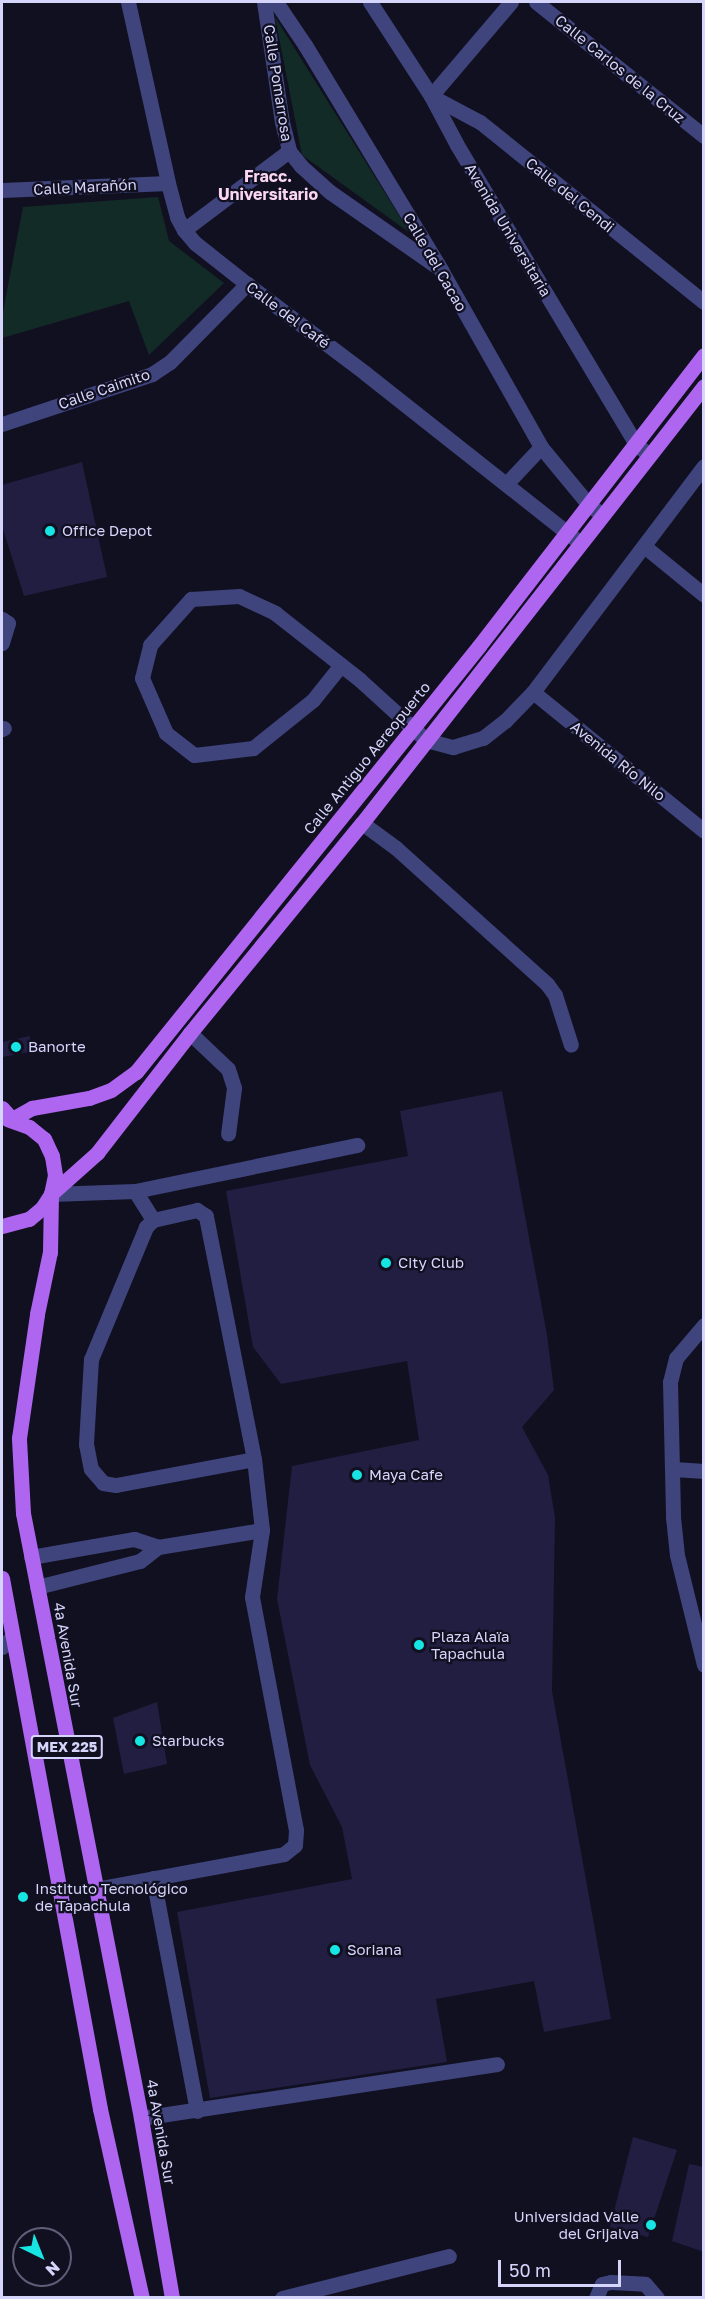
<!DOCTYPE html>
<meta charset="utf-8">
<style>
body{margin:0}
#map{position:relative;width:705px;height:2299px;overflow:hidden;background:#111021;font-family:"Golos Text",sans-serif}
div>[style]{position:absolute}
.green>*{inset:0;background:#132b27}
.building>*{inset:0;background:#211e41}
.minor>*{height:15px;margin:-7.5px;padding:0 7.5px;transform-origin:7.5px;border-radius:7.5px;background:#3f447c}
.major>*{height:15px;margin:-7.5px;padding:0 7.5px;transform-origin:7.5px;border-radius:7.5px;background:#ae66f0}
.dots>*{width:16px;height:16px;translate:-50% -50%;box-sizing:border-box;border:3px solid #111021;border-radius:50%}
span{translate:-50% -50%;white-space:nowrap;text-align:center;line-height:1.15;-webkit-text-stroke:4.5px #111021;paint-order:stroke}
.shield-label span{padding:2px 4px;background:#111021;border:2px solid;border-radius:4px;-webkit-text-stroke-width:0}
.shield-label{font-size:14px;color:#d5d4fb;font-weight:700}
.street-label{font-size:15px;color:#d5d4fb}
.poi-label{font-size:15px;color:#d5d4fb}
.left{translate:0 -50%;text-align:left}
.right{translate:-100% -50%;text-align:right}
.neighbourhood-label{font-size:16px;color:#fbd6f2;font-weight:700}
.frame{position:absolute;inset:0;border:3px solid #d5d4fb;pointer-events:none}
.north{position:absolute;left:12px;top:2227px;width:60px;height:60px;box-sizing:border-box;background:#111021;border:2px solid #5f5e78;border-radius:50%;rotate:137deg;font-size:16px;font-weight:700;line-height:24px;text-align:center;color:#d5d4fb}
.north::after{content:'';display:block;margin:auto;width:21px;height:27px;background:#16e5e3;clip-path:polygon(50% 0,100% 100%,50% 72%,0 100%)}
.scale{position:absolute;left:498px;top:2260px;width:123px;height:27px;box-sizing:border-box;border:3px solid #d5d4fb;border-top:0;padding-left:8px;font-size:18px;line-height:21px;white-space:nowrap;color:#d5d4fb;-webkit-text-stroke:4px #111021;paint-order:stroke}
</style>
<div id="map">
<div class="green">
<div style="clip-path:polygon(275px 17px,410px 233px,302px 155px)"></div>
<div style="clip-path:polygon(158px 197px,169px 241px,224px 283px,149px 355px,129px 301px,2px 338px,2px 317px,23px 207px)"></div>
</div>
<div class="building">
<div style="clip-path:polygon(82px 462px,107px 577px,24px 596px,2px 526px,2px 485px)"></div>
<div style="clip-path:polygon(30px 1036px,30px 1052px,2px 1057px,2px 1042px)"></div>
<div style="clip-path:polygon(502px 1091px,547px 1335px,554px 1390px,522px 1427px,548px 1475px,555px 1518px,552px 1691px,611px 2019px,544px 2032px,534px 1981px,436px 1999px,447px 2062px,210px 2098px,177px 1912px,352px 1879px,342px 1827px,310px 1765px,277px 1599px,292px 1466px,419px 1440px,407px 1361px,281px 1384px,253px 1347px,226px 1191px,408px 1156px,400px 1111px)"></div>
<div style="clip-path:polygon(157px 1702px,167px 1764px,124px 1774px,113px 1718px)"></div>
<div style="clip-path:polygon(633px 2137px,677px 2150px,648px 2237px,610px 2227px)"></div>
<div style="clip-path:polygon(689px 2164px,704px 2167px,704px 2252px,672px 2241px)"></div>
</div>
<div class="minor">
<div style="left:128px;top:2px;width:185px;rotate:77.5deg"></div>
<div style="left:168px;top:183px;width:35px;rotate:75deg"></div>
<div style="left:177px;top:217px;width:15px;rotate:62deg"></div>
<div style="left:184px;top:230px;width:17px;rotate:50deg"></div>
<div style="left:195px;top:243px;width:66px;rotate:38.3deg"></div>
<div style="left:247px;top:284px;width:148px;rotate:37deg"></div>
<div style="left:365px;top:373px;width:274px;rotate:38.3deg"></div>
<div style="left:264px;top:2px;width:121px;rotate:81.5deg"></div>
<div style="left:282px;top:122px;width:30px;rotate:76deg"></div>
<div style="left:289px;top:151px;width:19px;rotate:51deg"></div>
<div style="left:301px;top:166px;width:39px;rotate:42deg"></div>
<div style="left:330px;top:192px;width:129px;rotate:34.9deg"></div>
<div style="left:276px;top:2px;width:52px;rotate:56deg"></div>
<div style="left:305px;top:45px;width:263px;rotate:58.8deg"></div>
<div style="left:441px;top:270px;width:203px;rotate:60.5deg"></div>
<div style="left:541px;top:447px;width:75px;rotate:50.4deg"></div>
<div style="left:589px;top:505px;width:17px;rotate:36deg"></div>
<div style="left:370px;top:2px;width:112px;rotate:57deg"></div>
<div style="left:431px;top:96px;width:55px;rotate:62deg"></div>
<div style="left:457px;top:145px;width:348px;rotate:59.1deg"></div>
<div style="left:636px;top:444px;width:17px;rotate:40deg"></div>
<div style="left:511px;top:2px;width:123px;rotate:130.4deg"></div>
<div style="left:431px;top:96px;width:55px;rotate:28deg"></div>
<div style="left:480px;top:122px;width:287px;rotate:38.8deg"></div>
<div style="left:536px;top:2px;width:215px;rotate:38.6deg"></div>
<div style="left:2px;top:190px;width:166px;rotate:-2.4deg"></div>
<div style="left:184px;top:230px;width:131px;rotate:-37deg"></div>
<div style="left:2px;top:424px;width:158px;rotate:-18.4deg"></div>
<div style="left:152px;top:374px;width:22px;rotate:-34deg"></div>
<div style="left:170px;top:362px;width:110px;rotate:-45.4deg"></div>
<div style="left:506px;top:484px;width:51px;rotate:-46.6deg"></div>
<div style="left:644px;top:546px;width:77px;rotate:39.2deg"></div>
<div style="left:2px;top:619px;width:7px;rotate:34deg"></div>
<div style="left:8px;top:623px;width:21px;rotate:107deg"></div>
<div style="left:341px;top:665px;width:45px;rotate:128.7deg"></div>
<div style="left:313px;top:700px;width:77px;rotate:141.3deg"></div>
<div style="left:253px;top:748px;width:59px;rotate:173.2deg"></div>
<div style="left:194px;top:755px;width:36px;rotate:-142deg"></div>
<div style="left:166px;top:733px;width:60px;rotate:-113.6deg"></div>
<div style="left:142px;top:678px;width:34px;rotate:-76deg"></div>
<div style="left:150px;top:645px;width:62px;rotate:-48.3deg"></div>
<div style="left:191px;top:599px;width:48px;rotate:-3.6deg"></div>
<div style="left:239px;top:596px;width:40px;rotate:25deg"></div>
<div style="left:275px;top:613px;width:84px;rotate:38.2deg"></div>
<div style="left:341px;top:665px;width:24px;rotate:38deg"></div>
<div style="left:360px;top:680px;width:89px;rotate:42.3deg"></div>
<div style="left:426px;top:740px;width:28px;rotate:15deg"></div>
<div style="left:453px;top:747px;width:31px;rotate:-17deg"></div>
<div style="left:483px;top:738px;width:28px;rotate:-38deg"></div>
<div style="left:505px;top:721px;width:40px;rotate:-46deg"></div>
<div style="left:533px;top:692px;width:283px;rotate:-52.9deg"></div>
<div style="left:533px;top:692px;width:220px;rotate:39.1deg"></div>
<div style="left:2px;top:729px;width:2px;rotate:-27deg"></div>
<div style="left:362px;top:823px;width:42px;rotate:36.3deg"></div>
<div style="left:396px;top:848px;width:203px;rotate:42deg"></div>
<div style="left:547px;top:984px;width:14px;rotate:54deg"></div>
<div style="left:555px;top:995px;width:52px;rotate:72.3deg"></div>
<div style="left:190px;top:1033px;width:52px;rotate:43.5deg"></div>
<div style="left:228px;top:1069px;width:20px;rotate:72deg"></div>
<div style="left:234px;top:1088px;width:46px;rotate:97.4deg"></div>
<div style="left:135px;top:1191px;width:34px;rotate:58deg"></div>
<div style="left:51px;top:1194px;width:84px;rotate:-2deg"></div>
<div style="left:135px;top:1191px;width:227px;rotate:-11.7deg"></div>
<div style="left:704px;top:1325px;width:43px;rotate:130.3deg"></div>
<div style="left:676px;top:1358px;width:25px;rotate:104deg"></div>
<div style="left:670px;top:1382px;width:135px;rotate:88.7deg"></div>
<div style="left:673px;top:1517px;width:38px;rotate:84deg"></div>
<div style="left:677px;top:1555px;width:113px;rotate:76.2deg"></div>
<div style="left:674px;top:1469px;width:30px;rotate:4deg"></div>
<div style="left:31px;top:1557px;width:105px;rotate:-9.9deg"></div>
<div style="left:134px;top:1539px;width:25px;rotate:18deg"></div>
<div style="left:158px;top:1547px;width:105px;rotate:-9.3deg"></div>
<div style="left:37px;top:1587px;width:106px;rotate:-14.2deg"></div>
<div style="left:140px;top:1561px;width:23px;rotate:-38deg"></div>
<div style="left:2px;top:1647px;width:14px;rotate:-45deg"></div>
<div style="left:153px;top:1878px;width:237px;rotate:79.3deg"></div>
<div style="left:95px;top:1889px;width:192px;rotate:-10.5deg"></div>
<div style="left:284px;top:1854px;width:14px;rotate:-39deg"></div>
<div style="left:295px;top:1845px;width:15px;rotate:-86deg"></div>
<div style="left:296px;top:1830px;width:237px;rotate:-100.7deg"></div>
<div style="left:252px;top:1597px;width:68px;rotate:-81.5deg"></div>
<div style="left:262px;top:1530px;width:71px;rotate:-96.4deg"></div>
<div style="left:254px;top:1459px;width:248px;rotate:-101.2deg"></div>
<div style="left:206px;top:1216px;width:11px;rotate:-146deg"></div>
<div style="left:197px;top:1210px;width:45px;rotate:167.2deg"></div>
<div style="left:153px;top:1220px;width:10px;rotate:135deg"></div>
<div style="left:146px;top:1227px;width:143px;rotate:112.6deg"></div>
<div style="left:91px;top:1359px;width:85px;rotate:93.4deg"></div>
<div style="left:86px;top:1444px;width:25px;rotate:79deg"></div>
<div style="left:91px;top:1469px;width:18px;rotate:49deg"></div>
<div style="left:103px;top:1483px;width:13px;rotate:9deg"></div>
<div style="left:116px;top:1485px;width:140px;rotate:-10.7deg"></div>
<div style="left:141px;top:2118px;width:360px;rotate:-8.6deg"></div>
<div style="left:282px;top:2298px;width:172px;rotate:-14.1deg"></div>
<div style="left:596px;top:2298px;width:15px;rotate:-67deg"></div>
<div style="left:602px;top:2284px;width:9px;rotate:-13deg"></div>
<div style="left:611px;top:2282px;width:34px;rotate:3deg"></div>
<div style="left:645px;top:2284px;width:18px;rotate:49deg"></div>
</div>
<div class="major">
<div style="left:2px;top:1108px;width:15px;rotate:48deg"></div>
<div style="left:12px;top:1119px;width:23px;rotate:-29deg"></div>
<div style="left:32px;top:1108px;width:58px;rotate:-10deg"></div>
<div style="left:89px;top:1098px;width:23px;rotate:-20deg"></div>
<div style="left:111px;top:1090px;width:31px;rotate:-36deg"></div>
<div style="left:136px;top:1072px;width:547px;rotate:-51.16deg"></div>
<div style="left:479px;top:646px;width:368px;rotate:-52.3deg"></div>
<div style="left:2px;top:1226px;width:28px;rotate:-15deg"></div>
<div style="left:29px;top:1219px;width:17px;rotate:-40deg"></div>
<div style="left:42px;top:1208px;width:17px;rotate:-57deg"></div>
<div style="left:51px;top:1194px;width:19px;rotate:-78deg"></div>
<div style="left:55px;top:1175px;width:19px;rotate:-99deg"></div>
<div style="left:52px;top:1156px;width:19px;rotate:-115deg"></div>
<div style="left:44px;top:1139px;width:19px;rotate:-141deg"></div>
<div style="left:29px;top:1127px;width:23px;rotate:-160deg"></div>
<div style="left:2px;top:1578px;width:540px;rotate:79.54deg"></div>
<div style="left:100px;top:2109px;width:194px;rotate:77.5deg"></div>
<div style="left:172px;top:2298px;width:183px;rotate:-99.8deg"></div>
<div style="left:141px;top:2118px;width:616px;rotate:-101.04deg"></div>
<div style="left:23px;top:1513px;width:75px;rotate:-93.1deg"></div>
<div style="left:19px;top:1438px;width:125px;rotate:-81.7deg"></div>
<div style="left:37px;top:1314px;width:63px;rotate:-78.2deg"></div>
<div style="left:50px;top:1252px;width:58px;rotate:-89deg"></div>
<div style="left:51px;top:1194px;width:62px;rotate:-41.7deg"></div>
<div style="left:97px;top:1153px;width:152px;rotate:-52.2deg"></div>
<div style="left:190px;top:1033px;width:271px;rotate:-50.7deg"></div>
<div style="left:362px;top:823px;width:555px;rotate:-51.95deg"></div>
</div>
<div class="dots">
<div style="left:50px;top:531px;background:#16e5e3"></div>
<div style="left:16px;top:1047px;background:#16e5e3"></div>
<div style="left:386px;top:1263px;background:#16e5e3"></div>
<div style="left:357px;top:1475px;background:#16e5e3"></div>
<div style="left:419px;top:1645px;background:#16e5e3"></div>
<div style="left:140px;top:1741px;background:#16e5e3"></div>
<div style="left:23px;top:1897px;background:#16e5e3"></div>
<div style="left:335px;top:1950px;background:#16e5e3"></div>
<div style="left:651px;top:2225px;background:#16e5e3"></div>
</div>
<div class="shield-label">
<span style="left:67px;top:1747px">MEX 225</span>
</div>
<div class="street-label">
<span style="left:620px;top:69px;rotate:39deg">Calle Carlos de la Cruz</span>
<span style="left:278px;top:83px;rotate:81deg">Calle Pomarrosa</span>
<span style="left:85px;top:187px;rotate:-3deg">Calle Marañón</span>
<span style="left:570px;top:195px;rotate:39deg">Calle del Cendi</span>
<span style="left:508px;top:230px;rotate:59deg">Avenida Universitaria</span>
<span style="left:435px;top:262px;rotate:60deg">Calle del Cacao</span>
<span style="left:288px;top:315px;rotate:37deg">Calle del Café</span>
<span style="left:104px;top:389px;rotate:-19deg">Calle Caimito</span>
<span style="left:367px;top:758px;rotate:-51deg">Calle Antiguo Aereopuerto</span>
<span style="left:618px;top:761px;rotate:39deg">Avenida Río Nilo</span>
<span style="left:68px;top:1655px;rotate:80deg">4a Avenida Sur</span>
<span style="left:161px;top:2132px;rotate:80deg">4a Avenida Sur</span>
</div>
<div class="poi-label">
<span class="left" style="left:62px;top:531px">Office Depot</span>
<span class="left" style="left:28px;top:1047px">Banorte</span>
<span class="left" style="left:398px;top:1263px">City Club</span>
<span class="left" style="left:369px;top:1475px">Maya Cafe</span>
<span class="left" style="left:431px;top:1645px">Plaza Alaïa<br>Tapachula</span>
<span class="left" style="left:152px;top:1741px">Starbucks</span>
<span class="left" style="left:35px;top:1897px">Instituto Tecnológico<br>de Tapachula</span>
<span class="left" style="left:347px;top:1950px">Soriana</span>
<span class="right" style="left:639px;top:2225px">Universidad Valle<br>del Grijalva</span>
</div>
<div class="neighbourhood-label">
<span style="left:268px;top:185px">Fracc.<br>Universitario</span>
</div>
<div class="frame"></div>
<div class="north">N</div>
<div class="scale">50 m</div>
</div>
